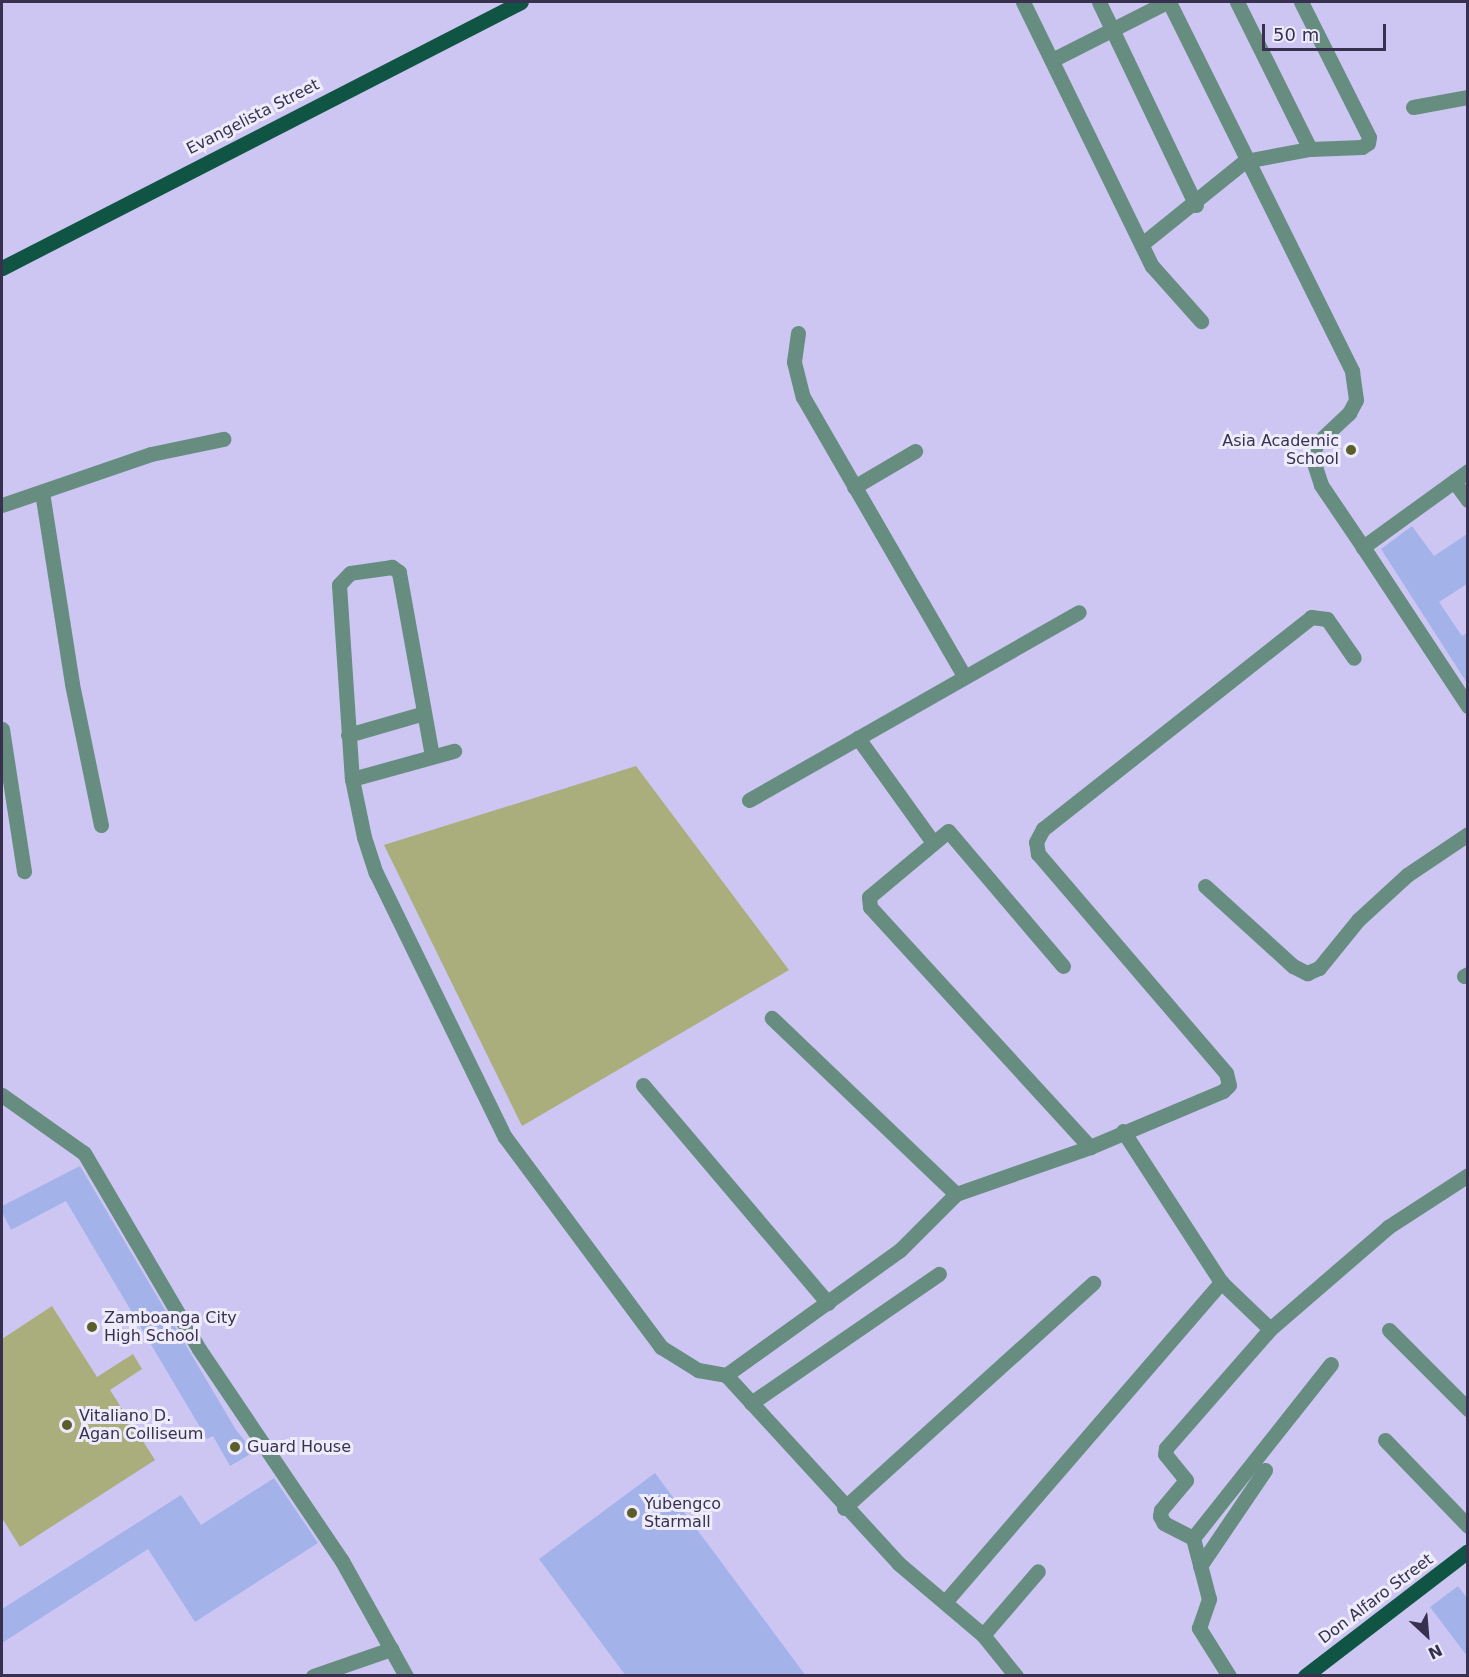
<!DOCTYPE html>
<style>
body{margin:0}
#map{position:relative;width:1469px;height:1677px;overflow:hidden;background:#cdc6f3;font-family:"DejaVu Sans",sans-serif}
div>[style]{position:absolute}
.green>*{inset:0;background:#aaae7d}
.building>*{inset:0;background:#a3b3ea}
.minor>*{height:15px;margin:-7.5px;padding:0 7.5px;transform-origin:7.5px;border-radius:7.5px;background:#678d80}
.major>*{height:15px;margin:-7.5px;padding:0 7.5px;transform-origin:7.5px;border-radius:7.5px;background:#105444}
.dots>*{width:16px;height:16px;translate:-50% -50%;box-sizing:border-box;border:3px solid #eeebfb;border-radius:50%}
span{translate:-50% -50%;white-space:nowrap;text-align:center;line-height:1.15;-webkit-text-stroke:6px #eeebfb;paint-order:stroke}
.street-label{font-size:16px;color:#37314f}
.poi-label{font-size:16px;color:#37314f}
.right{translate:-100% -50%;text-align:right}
.left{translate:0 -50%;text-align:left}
.frame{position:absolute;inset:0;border:3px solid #37314f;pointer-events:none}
.north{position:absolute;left:1397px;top:1605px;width:60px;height:60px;-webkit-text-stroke:4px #eeebfb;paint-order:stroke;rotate:154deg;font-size:16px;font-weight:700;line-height:24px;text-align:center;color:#37314f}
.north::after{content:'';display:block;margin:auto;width:21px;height:27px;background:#37314f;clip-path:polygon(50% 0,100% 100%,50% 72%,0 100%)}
.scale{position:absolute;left:1262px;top:24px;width:124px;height:27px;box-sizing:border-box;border:3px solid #37314f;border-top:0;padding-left:8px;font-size:18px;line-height:21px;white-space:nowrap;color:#37314f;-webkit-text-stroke:4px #eeebfb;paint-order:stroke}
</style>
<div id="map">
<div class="green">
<div style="clip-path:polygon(636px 766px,789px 970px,522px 1126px,384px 845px)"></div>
<div style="clip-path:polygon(52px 1306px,97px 1377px,133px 1354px,142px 1369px,110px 1390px,155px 1460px,20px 1547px,2px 1518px,2px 1339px)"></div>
</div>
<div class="building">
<div style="clip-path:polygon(1412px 526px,1434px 556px,1467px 534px,1467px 584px,1439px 602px,1462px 636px,1467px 633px,1467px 683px,1381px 549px)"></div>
<div style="clip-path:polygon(80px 1166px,236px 1430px,254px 1452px,230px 1466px,213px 1436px,207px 1439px,66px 1201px,11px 1230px,2px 1212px,2px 1206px)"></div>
<div style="clip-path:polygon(655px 1473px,806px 1676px,626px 1676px,539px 1559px)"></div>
<div style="clip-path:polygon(274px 1478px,318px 1543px,195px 1622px,148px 1549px,2px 1643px,2px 1609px,181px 1495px,201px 1525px)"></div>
<div style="clip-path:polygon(1458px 1586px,1467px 1598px,1467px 1656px,1430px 1607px)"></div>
</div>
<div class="minor">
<div style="left:1023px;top:2px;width:294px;rotate:64deg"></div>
<div style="left:1152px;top:266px;width:74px;rotate:48.3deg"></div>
<div style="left:1099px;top:2px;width:225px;rotate:64.5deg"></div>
<div style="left:1169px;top:2px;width:412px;rotate:63.6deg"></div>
<div style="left:1352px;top:371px;width:29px;rotate:82deg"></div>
<div style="left:1356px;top:400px;width:15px;rotate:118deg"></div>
<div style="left:1349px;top:413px;width:44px;rotate:136.8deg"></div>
<div style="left:1317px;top:443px;width:15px;rotate:110deg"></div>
<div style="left:1312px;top:457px;width:29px;rotate:72deg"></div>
<div style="left:1321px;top:485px;width:75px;rotate:55.9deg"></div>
<div style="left:1237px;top:2px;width:164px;rotate:63.6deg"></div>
<div style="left:1052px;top:60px;width:129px;rotate:-26.8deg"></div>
<div style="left:1413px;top:107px;width:56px;rotate:-10.3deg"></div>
<div style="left:1142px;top:244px;width:132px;rotate:-38.9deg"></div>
<div style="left:1245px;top:161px;width:66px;rotate:-10.5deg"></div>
<div style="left:1310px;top:149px;width:52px;rotate:-2.2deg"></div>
<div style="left:1362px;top:147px;width:7px;rotate:-34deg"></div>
<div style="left:1368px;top:143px;width:6px;rotate:-81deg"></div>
<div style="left:1369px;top:137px;width:151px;rotate:-116.7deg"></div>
<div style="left:798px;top:333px;width:29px;rotate:98deg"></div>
<div style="left:794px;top:362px;width:36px;rotate:76deg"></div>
<div style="left:803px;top:397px;width:322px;rotate:60deg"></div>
<div style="left:1468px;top:471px;width:130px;rotate:144.1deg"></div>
<div style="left:1363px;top:547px;width:191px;rotate:56.6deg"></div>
<div style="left:1454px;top:481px;width:24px;rotate:54deg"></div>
<div style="left:854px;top:487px;width:71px;rotate:-30.5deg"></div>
<div style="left:42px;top:492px;width:194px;rotate:81.1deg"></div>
<div style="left:72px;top:684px;width:144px;rotate:78.4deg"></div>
<div style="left:2px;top:505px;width:157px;rotate:-18.9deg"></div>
<div style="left:151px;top:454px;width:74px;rotate:-11.8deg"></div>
<div style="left:2px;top:729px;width:144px;rotate:81.2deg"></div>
<div style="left:348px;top:735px;width:79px;rotate:-16.1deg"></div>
<div style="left:432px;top:756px;width:187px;rotate:-100.2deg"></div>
<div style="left:399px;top:572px;width:9px;rotate:-144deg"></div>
<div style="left:392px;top:567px;width:42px;rotate:171.9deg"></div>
<div style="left:350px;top:573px;width:16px;rotate:133deg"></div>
<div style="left:339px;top:585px;width:194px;rotate:86.2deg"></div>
<div style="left:352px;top:779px;width:59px;rotate:78.3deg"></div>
<div style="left:364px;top:837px;width:38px;rotate:72deg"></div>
<div style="left:376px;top:873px;width:294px;rotate:64deg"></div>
<div style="left:505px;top:1137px;width:262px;rotate:53.4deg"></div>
<div style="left:661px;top:1347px;width:44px;rotate:31.9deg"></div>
<div style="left:698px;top:1370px;width:28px;rotate:10deg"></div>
<div style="left:726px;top:1375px;width:255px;rotate:47.5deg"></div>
<div style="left:898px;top:1563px;width:111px;rotate:40.3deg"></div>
<div style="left:983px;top:1635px;width:53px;rotate:51.2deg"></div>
<div style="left:352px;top:779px;width:106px;rotate:-15.4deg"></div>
<div style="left:749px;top:800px;width:125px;rotate:-29.6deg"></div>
<div style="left:932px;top:841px;width:127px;rotate:-125.7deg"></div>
<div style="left:858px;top:738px;width:254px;rotate:-29.7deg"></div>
<div style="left:1205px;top:886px;width:119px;rotate:42.3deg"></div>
<div style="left:1293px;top:966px;width:16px;rotate:27deg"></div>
<div style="left:1307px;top:973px;width:13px;rotate:-23deg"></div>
<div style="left:1319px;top:968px;width:62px;rotate:-50.9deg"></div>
<div style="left:1358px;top:920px;width:67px;rotate:-42.6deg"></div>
<div style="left:1407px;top:875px;width:73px;rotate:-33.9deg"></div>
<div style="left:1063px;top:966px;width:177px;rotate:-130.4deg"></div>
<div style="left:948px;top:831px;width:103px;rotate:140.1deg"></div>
<div style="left:869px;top:897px;width:10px;rotate:84deg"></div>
<div style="left:870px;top:907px;width:326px;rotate:47.5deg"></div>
<div style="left:1464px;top:976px;width:4px;rotate:-27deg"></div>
<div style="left:643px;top:1085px;width:286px;rotate:49.7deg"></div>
<div style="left:2px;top:1095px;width:100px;rotate:35.3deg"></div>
<div style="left:84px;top:1153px;width:227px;rotate:59.6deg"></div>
<div style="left:199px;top:1349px;width:256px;rotate:56deg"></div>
<div style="left:342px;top:1561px;width:132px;rotate:60.9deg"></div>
<div style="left:956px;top:1194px;width:142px;rotate:-19.3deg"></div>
<div style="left:1090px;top:1147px;width:144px;rotate:-22.8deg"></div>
<div style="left:1223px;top:1091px;width:8px;rotate:-45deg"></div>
<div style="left:1229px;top:1085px;width:12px;rotate:-104deg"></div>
<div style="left:1226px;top:1073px;width:289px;rotate:-130.6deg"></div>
<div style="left:1038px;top:854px;width:12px;rotate:-99deg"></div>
<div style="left:1036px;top:842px;width:15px;rotate:-62deg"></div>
<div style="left:1043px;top:829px;width:342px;rotate:-38.3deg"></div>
<div style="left:1311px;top:617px;width:16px;rotate:7deg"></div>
<div style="left:1327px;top:619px;width:47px;rotate:55.3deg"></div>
<div style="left:1270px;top:1329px;width:156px;rotate:-40.8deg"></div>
<div style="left:1388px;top:1227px;width:95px;rotate:-33deg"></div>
<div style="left:1389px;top:1330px;width:112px;rotate:45deg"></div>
<div style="left:726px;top:1375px;width:214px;rotate:-35.7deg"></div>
<div style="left:900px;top:1250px;width:79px;rotate:-45deg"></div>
<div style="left:956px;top:1194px;width:255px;rotate:-136.3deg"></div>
<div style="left:751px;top:1403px;width:228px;rotate:-34.5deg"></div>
<div style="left:1385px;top:1440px;width:120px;rotate:46deg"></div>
<div style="left:844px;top:1508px;width:336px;rotate:-42.1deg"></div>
<div style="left:1193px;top:1538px;width:33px;rotate:-153deg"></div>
<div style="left:1164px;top:1523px;width:8px;rotate:-120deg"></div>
<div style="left:1160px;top:1516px;width:6px;rotate:-81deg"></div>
<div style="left:1161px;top:1510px;width:39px;rotate:-50deg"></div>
<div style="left:1186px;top:1480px;width:33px;rotate:-129deg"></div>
<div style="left:1165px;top:1454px;width:6px;rotate:-81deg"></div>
<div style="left:1166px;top:1448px;width:158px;rotate:-48.8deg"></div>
<div style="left:1270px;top:1329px;width:68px;rotate:-136.2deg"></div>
<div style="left:1200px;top:1566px;width:116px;rotate:-55.9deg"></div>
<div style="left:945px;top:1602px;width:423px;rotate:-49.2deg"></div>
<div style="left:1221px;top:1282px;width:180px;rotate:-123deg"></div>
<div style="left:983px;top:1635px;width:84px;rotate:-49.3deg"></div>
<div style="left:313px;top:1676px;width:83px;rotate:-19.1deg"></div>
<div style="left:1229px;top:1676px;width:57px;rotate:-122deg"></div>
<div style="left:1199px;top:1628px;width:31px;rotate:-71deg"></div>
<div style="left:1209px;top:1599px;width:63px;rotate:-104.7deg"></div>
<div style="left:1193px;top:1538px;width:222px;rotate:-51.6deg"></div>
</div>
<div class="major">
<div style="left:2px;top:268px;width:583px;rotate:-27.14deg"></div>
<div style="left:1305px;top:1676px;width:205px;rotate:-37.5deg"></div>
</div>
<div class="dots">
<div style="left:1351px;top:450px;background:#5a5e2b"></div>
<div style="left:92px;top:1327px;background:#5a5e2b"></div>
<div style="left:67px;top:1425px;background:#5a5e2b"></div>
<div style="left:235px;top:1447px;background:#5a5e2b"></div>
<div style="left:632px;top:1513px;background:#5a5e2b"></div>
</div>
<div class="street-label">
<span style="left:253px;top:117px;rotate:-27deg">Evangelista Street</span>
<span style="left:1376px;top:1599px;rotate:-37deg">Don Alfaro Street</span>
</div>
<div class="poi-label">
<span class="right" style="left:1339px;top:450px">Asia Academic<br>School</span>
<span class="left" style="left:104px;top:1327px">Zamboanga City<br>High School</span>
<span class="left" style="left:79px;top:1425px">Vitaliano D.<br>Agan Colliseum</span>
<span class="left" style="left:247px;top:1447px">Guard House</span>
<span class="left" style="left:644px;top:1513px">Yubengco<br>Starmall</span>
</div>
<div class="frame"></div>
<div class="north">N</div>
<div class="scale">50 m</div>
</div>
